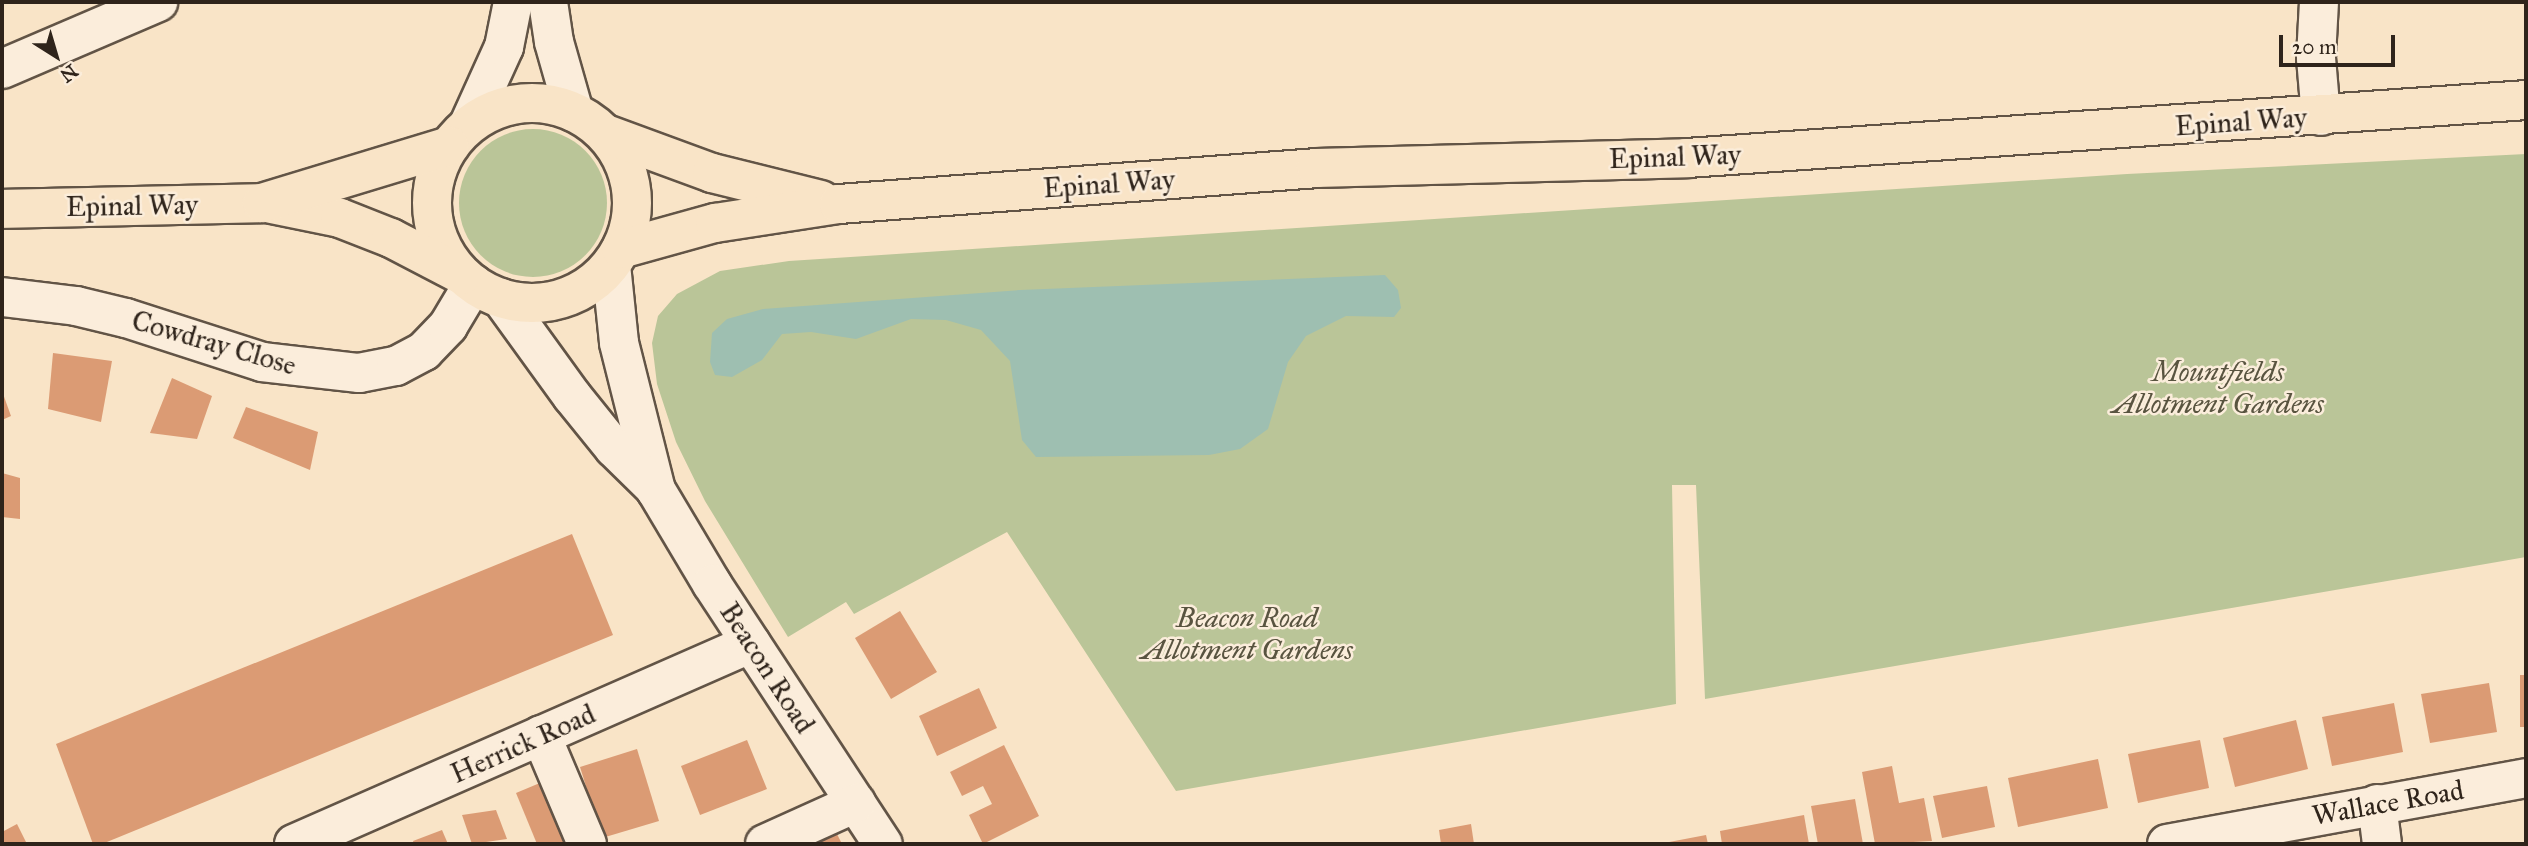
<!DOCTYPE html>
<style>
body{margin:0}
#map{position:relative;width:2528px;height:846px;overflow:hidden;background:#f9e4c7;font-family:"IM FELL Great Primer",serif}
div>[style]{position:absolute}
.green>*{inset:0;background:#bac598}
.round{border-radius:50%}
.water>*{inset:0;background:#9ebfb1}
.building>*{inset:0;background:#db9b74}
.roads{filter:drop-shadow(2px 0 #625446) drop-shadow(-2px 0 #625446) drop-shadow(0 2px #625446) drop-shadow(0 -2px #625446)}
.minor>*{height:38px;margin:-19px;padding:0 19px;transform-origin:19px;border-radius:19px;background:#fbeddb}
.major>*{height:38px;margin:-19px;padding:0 19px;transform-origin:19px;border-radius:19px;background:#f9e4c7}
.major>.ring{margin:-19px;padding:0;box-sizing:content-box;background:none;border:38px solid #f9e4c7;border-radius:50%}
span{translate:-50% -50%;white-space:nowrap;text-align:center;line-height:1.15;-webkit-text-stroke:5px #fbeddb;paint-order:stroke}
.street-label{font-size:28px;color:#2f241b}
.park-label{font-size:28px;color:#595440;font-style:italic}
.frame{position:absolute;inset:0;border:4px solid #2f241b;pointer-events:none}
.north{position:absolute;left:21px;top:21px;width:70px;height:70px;-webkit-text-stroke:5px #fbeddb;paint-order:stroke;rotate:143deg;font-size:19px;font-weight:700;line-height:28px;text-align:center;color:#2f241b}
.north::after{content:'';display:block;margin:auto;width:24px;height:32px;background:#2f241b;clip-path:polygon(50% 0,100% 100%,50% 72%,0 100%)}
.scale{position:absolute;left:2279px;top:35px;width:116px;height:32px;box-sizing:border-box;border:4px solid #2f241b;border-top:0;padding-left:9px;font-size:21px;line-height:24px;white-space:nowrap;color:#2f241b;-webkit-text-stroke:5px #fbeddb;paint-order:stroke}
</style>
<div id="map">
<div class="green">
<div class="round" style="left:459px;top:129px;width:148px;height:148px"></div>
<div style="clip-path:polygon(2526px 154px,2526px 557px,1705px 699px,1696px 485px,1672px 485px,1676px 704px,1176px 791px,1007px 532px,854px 614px,846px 602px,788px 637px,705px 501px,676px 442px,657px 384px,652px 343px,658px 316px,677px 294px,720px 271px,789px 261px,2127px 174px)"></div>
</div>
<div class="water">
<div style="clip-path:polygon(1385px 275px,1398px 290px,1401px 308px,1394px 317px,1346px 316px,1306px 336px,1288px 362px,1268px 429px,1240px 449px,1209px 455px,1036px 457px,1022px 440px,1010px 361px,981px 330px,946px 320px,911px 319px,856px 339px,811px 332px,782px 334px,762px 360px,732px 377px,715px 375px,710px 362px,712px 333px,727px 319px,763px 309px,1020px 290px)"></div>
</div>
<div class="building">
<div style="clip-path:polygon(53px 353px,112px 361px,101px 422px,48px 409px)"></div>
<div style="clip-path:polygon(172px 378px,212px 396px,197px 439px,150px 433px)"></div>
<div style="clip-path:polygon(2px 391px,11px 416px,2px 420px)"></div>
<div style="clip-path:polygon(246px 407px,318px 432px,310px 470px,233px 438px)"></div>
<div style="clip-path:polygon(2px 473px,20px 478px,20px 519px,2px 517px)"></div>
<div style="clip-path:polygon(572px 534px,613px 635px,102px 844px,93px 844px,56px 744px)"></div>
<div style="clip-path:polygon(900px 611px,937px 672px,891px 699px,855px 638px)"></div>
<div style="clip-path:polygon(2520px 675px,2526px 675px,2526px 727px,2520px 727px)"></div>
<div style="clip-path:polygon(2489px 683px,2497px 732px,2430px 743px,2421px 694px)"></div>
<div style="clip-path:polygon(979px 688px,997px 728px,937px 756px,919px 716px)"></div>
<div style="clip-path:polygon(2394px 703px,2403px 752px,2332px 766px,2322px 717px)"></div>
<div style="clip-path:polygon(2296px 720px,2308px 769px,2235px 787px,2223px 738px)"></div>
<div style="clip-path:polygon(747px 740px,767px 789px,700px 815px,681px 766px)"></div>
<div style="clip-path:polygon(2200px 740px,2209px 788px,2138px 803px,2128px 754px)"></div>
<div style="clip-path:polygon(1004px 745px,1039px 816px,983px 844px,969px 815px,992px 804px,983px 786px,962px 796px,950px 772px)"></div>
<div style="clip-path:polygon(637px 749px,659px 821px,602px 838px,580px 767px)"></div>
<div style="clip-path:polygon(2098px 759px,2108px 808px,2018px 827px,2008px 778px)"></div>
<div style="clip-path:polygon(1892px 766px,1899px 803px,1924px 798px,1932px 841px,1875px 844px,1862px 772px)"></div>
<div style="clip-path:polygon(547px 780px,566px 844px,537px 844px,516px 793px)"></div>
<div style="clip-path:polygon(1987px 786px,1995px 827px,1942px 838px,1933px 796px)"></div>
<div style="clip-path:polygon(1855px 799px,1863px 844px,1818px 844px,1811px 806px)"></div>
<div style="clip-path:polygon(496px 810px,507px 839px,472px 844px,462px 815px)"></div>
<div style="clip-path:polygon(1804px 815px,1809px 844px,1722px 844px,1720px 831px)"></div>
<div style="clip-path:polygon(17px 824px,27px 844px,2px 844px,2px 832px)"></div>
<div style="clip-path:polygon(1471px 824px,1474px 844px,1441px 844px,1439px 830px)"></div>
<div style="clip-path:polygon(442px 830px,448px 844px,414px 844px,413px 841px)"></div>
<div style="clip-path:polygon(836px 832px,842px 844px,812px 844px)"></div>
<div style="clip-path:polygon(1706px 835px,1708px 844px,1664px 844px,1664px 843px)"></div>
</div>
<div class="roads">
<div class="minor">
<div style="left:548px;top:2px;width:40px;rotate:81.5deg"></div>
<div style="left:554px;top:42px;width:73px;rotate:74.1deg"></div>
<div style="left:2319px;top:2px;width:56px;rotate:93.1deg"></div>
<div style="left:2316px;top:58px;width:58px;rotate:85.1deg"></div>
<div style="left:2px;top:69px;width:170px;rotate:-23.2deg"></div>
<div style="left:469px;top:124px;width:85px;rotate:-65.6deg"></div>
<div style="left:504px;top:47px;width:46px;rotate:-78.7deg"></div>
<div style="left:611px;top:265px;width:78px;rotate:84.1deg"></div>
<div style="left:619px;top:343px;width:152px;rotate:75.9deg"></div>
<div style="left:656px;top:490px;width:109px;rotate:59.2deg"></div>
<div style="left:712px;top:584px;width:311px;rotate:56.7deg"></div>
<div style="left:2px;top:297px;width:75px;rotate:6.9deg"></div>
<div style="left:76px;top:306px;width:51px;rotate:13.5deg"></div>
<div style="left:126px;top:318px;width:143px;rotate:17.9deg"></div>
<div style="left:262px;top:362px;width:98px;rotate:6.5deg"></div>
<div style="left:359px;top:373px;width:38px;rotate:-11deg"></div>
<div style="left:396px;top:366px;width:32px;rotate:-28deg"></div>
<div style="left:424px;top:351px;width:35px;rotate:-46deg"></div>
<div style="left:448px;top:326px;width:49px;rotate:-59.2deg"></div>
<div style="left:501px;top:298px;width:121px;rotate:54.1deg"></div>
<div style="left:572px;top:396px;width:67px;rotate:51.1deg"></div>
<div style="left:614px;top:448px;width:57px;rotate:44.3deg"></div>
<div style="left:541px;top:735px;width:118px;rotate:67.1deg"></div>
<div style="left:2377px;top:804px;width:40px;rotate:82.9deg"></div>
<div style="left:294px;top:844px;width:499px;rotate:-23.7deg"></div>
<div style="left:765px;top:844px;width:100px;rotate:-24.3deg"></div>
<div style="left:2167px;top:844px;width:365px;rotate:-10.4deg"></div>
</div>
<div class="major">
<div class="ring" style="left:432px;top:103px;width:162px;height:162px"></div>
<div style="left:606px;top:134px;width:113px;rotate:20.2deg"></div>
<div style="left:712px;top:173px;width:112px;rotate:13.9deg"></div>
<div style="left:271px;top:204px;width:70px;rotate:11.5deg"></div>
<div style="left:340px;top:218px;width:55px;rotate:21.4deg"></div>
<div style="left:391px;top:238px;width:80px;rotate:27.5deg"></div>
<div style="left:2px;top:209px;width:260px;rotate:-1.3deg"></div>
<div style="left:262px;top:203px;width:196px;rotate:-16.9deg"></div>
<div style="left:621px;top:249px;width:98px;rotate:-15.5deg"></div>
<div style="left:715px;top:223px;width:125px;rotate:-8.7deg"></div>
<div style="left:839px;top:204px;width:478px;rotate:-4.3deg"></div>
<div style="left:1316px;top:168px;width:371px;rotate:-1.5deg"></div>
<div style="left:1687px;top:158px;width:841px;rotate:-3.95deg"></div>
</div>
</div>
<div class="street-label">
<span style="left:2241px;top:122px;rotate:-4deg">Epinal Way</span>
<span style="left:1675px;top:157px;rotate:-2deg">Epinal Way</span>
<span style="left:1109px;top:184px;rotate:-4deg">Epinal Way</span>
<span style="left:132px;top:206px;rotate:-1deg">Epinal Way</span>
<span style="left:214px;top:343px;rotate:16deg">Cowdray Close</span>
<span style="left:767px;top:668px;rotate:57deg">Beacon Road</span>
<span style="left:523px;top:744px;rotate:-24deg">Herrick Road</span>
<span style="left:2388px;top:803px;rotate:-10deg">Wallace Road</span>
</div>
<div class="park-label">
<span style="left:2218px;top:388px">Mountfields<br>Allotment Gardens</span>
<span style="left:1247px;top:634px">Beacon Road<br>Allotment Gardens</span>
</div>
<div class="frame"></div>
<div class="north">N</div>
<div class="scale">20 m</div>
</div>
